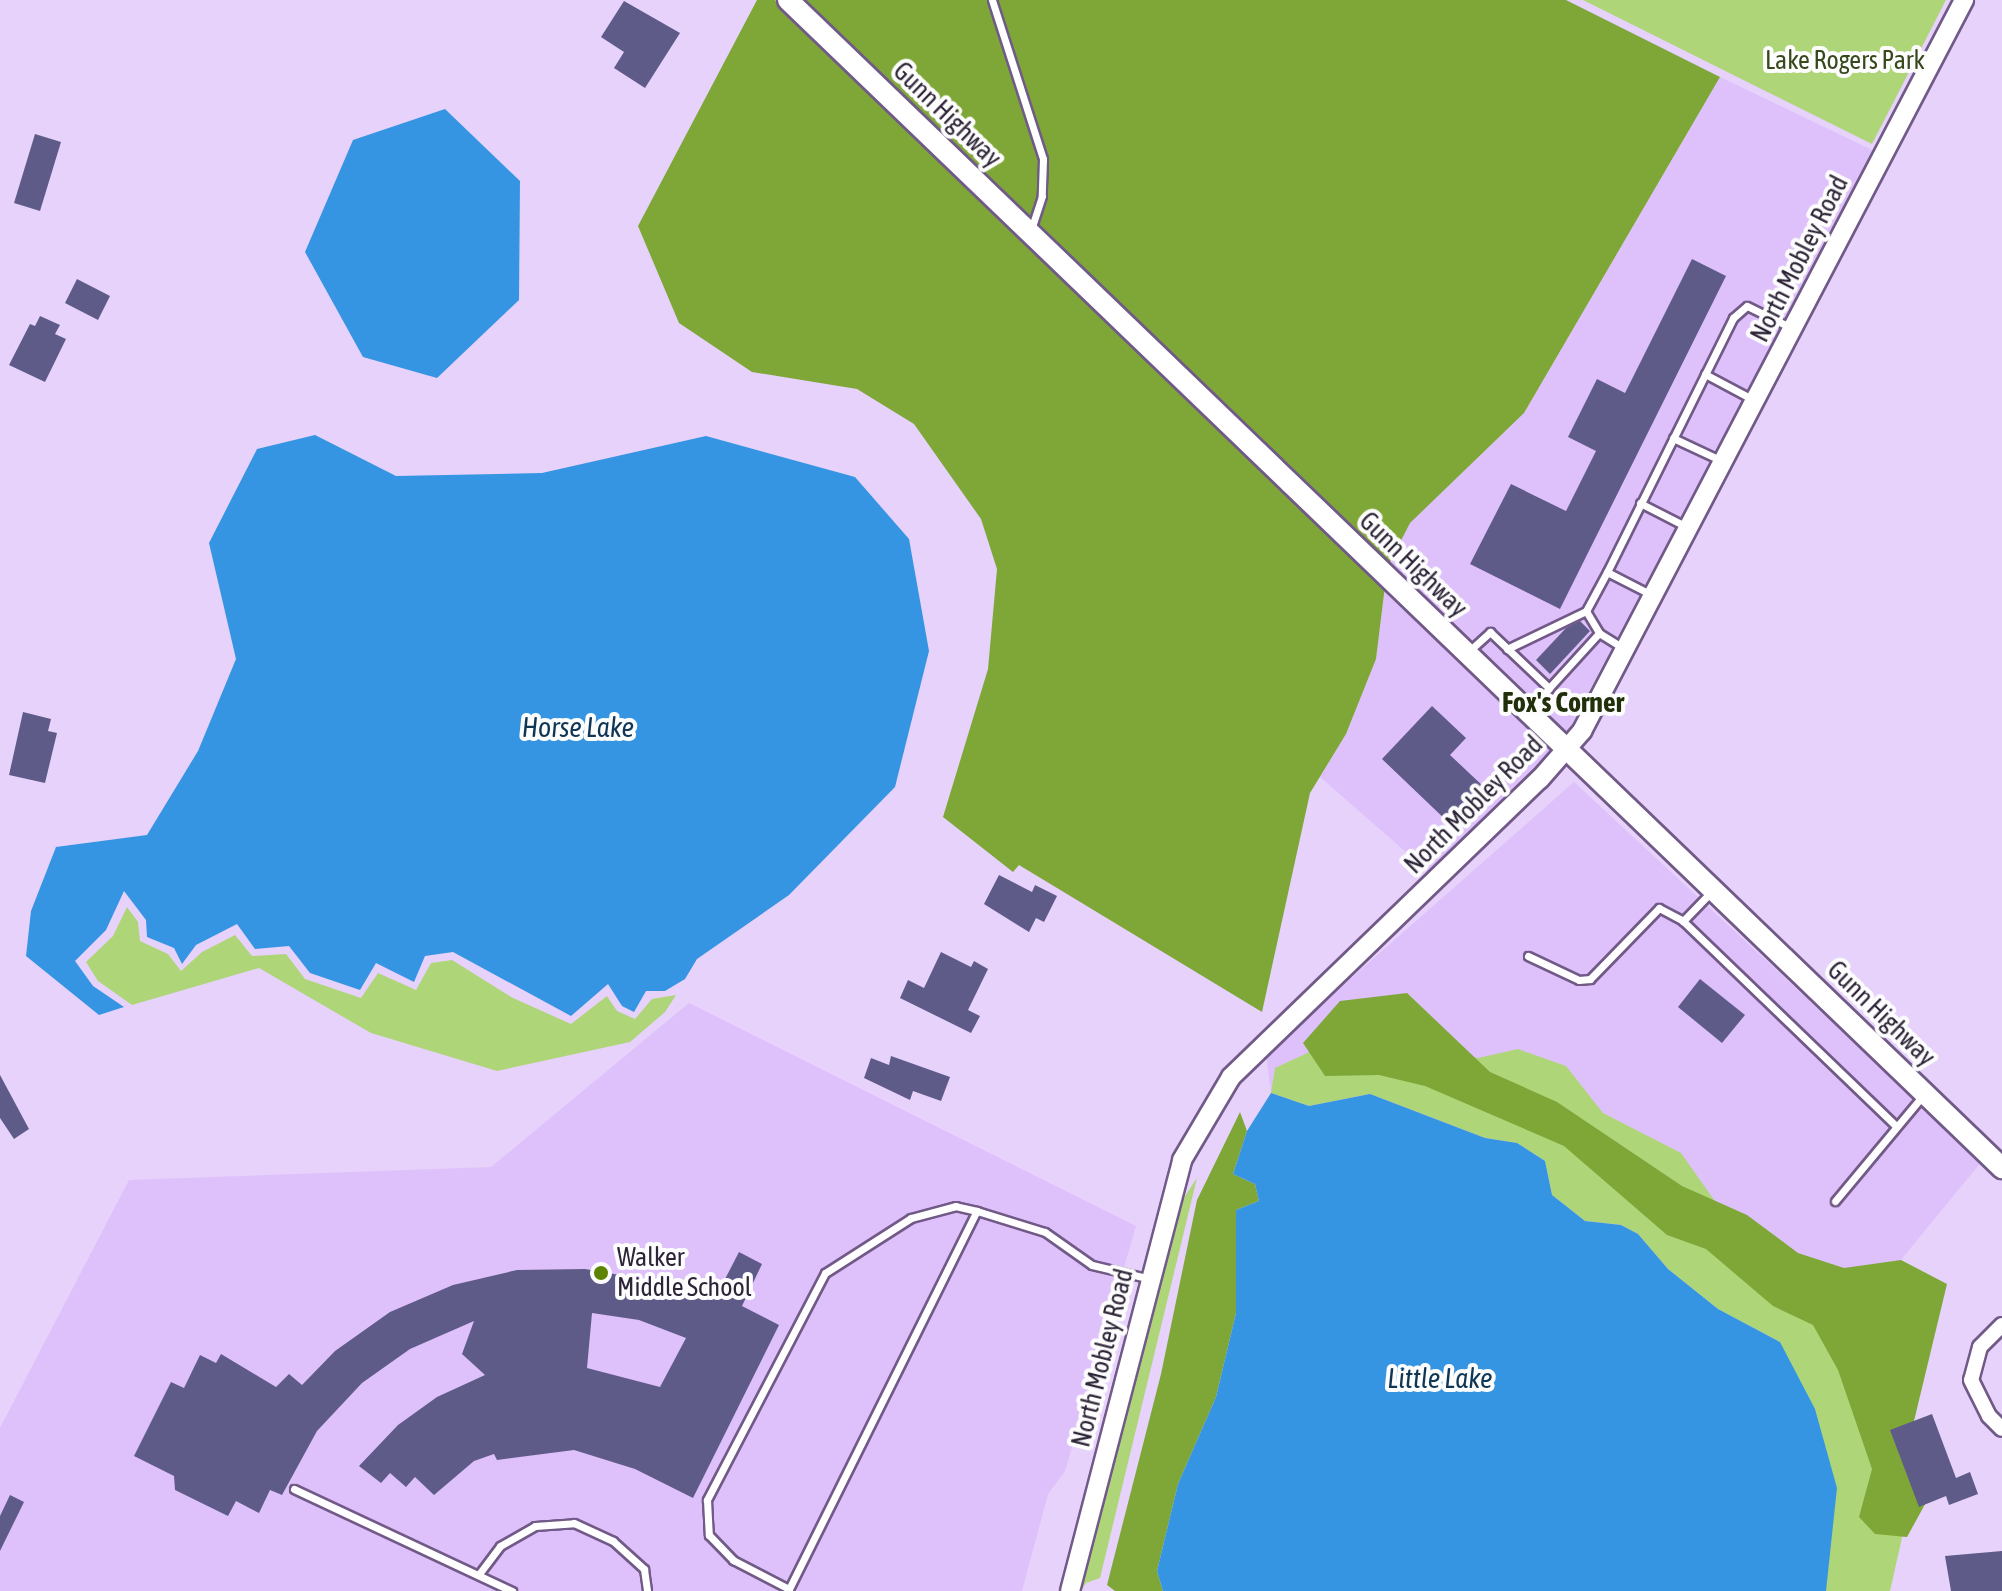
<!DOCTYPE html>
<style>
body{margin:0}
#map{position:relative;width:2002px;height:1591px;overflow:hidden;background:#e6d2fb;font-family:"Asap Condensed",sans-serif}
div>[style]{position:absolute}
.built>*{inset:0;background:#dec1fa}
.green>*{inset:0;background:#afd579}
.forest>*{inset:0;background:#7ea738}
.water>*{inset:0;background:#3595e2}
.building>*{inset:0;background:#5f5b89}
.roads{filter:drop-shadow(2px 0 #715a87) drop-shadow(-2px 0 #715a87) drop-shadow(0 2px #715a87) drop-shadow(0 -2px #715a87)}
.service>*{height:7px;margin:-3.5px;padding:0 3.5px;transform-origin:3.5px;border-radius:3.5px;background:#fff}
.minor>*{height:14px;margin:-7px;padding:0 7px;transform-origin:7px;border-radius:7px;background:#fff}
.tertiary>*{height:18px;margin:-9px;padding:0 9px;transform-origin:9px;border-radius:9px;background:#fff}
.secondary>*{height:20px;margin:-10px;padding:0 10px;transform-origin:10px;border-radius:10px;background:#fff}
.dots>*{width:22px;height:22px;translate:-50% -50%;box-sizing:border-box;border:4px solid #fdfdfd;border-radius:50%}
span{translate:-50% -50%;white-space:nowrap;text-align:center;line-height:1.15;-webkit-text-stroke:8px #fdfdfd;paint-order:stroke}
.park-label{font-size:26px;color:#37481c}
.street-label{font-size:26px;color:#2d2437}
.poi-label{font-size:26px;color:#2d2437}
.left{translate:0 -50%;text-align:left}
.neighbourhood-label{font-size:28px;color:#212f0a;font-weight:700}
.water-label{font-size:28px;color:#103656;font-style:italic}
</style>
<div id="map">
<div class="built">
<div style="clip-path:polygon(1720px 77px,1874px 151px,1566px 735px,1389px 564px,1409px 523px,1524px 413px)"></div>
<div style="clip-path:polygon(1385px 586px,1554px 749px,1429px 872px,1320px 777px,1346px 734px,1376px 659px)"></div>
<div style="clip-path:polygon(1574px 782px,1982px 1161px,1850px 1322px,1271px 1093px,1266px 1053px)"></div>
<div style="clip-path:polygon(689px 1003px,1136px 1226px,1065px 1471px,1048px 1494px,1022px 1591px,0 1591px,0 1428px,129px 1180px,491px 1167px)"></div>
</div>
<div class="green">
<div style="clip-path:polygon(1583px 0,1946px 0,1872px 144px)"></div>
<div style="clip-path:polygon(127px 907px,138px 922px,140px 941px,168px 954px,181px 971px,202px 952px,235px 935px,252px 956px,286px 954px,305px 979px,361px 998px,378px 973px,416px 990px,431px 963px,452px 960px,513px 998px,571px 1024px,607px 996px,617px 1011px,635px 1019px,652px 999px,676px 995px,665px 1012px,630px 1042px,497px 1071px,371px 1033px,259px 968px,132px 1005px,98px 981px,86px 962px,113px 936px)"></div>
<div style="clip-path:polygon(1320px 1047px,1423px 1049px,1478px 1058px,1518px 1049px,1566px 1066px,1603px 1113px,1681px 1153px,1743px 1241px,1808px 1287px,1906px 1520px,1890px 1591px,1826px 1591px,1780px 1342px,1718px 1309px,1668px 1269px,1638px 1234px,1621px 1225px,1585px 1221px,1552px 1195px,1545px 1161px,1517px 1143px,1485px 1138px,1370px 1094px,1309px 1106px,1271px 1093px,1275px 1068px)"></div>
<div style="clip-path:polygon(1197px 1178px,1100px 1578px,1086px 1583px,1081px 1591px,1181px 1202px)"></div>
</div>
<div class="forest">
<div style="clip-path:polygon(757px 0,775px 0,1385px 586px,1376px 659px,1346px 734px,1310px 793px,1262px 1012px,1019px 865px,1013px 872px,943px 817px,988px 669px,997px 569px,981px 519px,914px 424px,857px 389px,752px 372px,679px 323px,638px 226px)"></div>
<div style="clip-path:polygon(801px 0,1566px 0,1720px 77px,1524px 413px,1410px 523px,1389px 564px)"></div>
<div style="clip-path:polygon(1407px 993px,1490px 1072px,1557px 1102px,1682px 1186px,1747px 1215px,1798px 1253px,1844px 1268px,1901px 1260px,1947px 1284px,1914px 1421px,1929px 1497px,1907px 1537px,1875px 1534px,1859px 1517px,1872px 1469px,1838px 1370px,1813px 1325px,1773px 1306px,1706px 1249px,1667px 1235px,1564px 1146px,1425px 1086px,1379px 1075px,1325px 1076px,1303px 1043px,1340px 1001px)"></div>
<div style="clip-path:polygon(1240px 1112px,1247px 1131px,1233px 1174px,1255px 1184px,1259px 1201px,1236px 1210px,1236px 1313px,1216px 1397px,1178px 1484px,1157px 1571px,1163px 1591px,1115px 1591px,1107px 1585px,1161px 1374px,1197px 1200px)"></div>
</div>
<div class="water">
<div style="clip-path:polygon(445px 109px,520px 181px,519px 300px,437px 378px,363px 357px,305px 252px,353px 140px)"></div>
<div style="clip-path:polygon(315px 435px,396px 476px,542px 473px,706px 436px,855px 477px,909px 539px,929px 651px,895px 787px,789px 895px,697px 959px,685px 979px,665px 991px,646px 991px,634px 1012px,622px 1006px,608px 984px,571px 1016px,453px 952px,425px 956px,414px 982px,376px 963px,360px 990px,310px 973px,289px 946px,255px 949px,237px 924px,196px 945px,182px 964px,174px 948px,147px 937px,146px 920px,124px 891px,106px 930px,75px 961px,93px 986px,124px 1007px,99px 1015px,26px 956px,31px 911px,56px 847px,147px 835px,198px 751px,236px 659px,209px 543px,257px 449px)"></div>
<div style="clip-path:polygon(1271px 1093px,1309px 1106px,1370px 1094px,1485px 1138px,1517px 1143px,1545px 1161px,1552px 1195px,1585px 1221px,1621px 1225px,1638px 1234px,1668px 1269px,1718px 1309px,1780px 1342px,1815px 1409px,1837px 1488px,1826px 1591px,1163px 1591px,1157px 1571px,1178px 1484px,1216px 1397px,1236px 1313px,1236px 1210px,1259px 1201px,1255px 1184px,1233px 1174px,1247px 1131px)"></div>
</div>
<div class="building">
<div style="clip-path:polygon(624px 1px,680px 33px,645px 88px,614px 68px,624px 52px,601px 37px)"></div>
<div style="clip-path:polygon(35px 134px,61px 142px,40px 211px,14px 203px)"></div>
<div style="clip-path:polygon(1692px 259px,1726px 276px,1560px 609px,1470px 564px,1511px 484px,1566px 511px,1596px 451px,1568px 437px,1597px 379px,1625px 393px)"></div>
<div style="clip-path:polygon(77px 279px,110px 296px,98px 320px,65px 303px)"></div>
<div style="clip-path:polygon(40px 316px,60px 325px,55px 334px,66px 339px,45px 382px,9px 365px,30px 324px,35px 326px)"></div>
<div style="clip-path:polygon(1580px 621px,1590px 631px,1550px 674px,1536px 660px,1566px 628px)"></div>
<div style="clip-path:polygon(1432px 706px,1466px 738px,1450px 755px,1484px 787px,1449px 823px,1382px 759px)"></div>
<div style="clip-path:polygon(23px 712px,51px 719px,48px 731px,57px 733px,45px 783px,9px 775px)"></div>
<div style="clip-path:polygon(999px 875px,1032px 892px,1035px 885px,1057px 896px,1044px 922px,1036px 918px,1029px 932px,984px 904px)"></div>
<div style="clip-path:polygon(941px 952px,971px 967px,974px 961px,988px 969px,968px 1010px,980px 1016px,971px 1033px,900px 998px,908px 980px,924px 988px)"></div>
<div style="clip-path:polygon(1700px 979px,1745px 1015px,1722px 1043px,1678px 1007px)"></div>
<div style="clip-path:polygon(891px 1056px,950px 1077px,941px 1101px,913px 1091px,910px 1100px,864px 1078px,871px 1058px,889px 1065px)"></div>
<div style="clip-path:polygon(0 1075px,29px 1129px,14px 1139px,0 1118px)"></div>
<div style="clip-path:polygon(evenodd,739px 1252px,762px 1264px,742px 1306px,779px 1325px,693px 1498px,635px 1469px,574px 1450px,497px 1460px,494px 1454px,474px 1461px,434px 1495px,415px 1477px,406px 1487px,390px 1473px,381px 1483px,359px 1466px,398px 1425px,437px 1397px,485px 1375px,462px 1354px,474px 1321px,410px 1349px,362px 1383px,317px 1431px,282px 1495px,270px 1490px,259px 1513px,236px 1501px,228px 1516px,175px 1490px,174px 1476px,134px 1456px,171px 1382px,184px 1388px,200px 1355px,216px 1363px,221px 1354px,276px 1387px,289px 1374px,302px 1385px,335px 1351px,390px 1312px,453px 1285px,517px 1270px,585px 1269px,649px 1280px,697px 1299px,709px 1276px,723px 1283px,739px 1252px,592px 1313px,639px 1320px,686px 1338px,660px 1387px,587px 1368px,592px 1313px)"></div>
<div style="clip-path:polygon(1932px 1414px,1956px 1478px,1970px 1472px,1978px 1494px,1949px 1505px,1946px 1496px,1919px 1507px,1890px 1430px)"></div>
<div style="clip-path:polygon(10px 1495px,24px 1502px,0 1551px,0 1516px)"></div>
<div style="clip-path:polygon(2002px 1551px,2002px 1591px,1951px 1591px,1945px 1556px)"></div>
</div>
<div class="roads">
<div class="service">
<div style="left:992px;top:0;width:167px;rotate:72.2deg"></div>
<div style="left:1043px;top:159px;width:37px;rotate:92deg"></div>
<div style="left:1042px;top:196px;width:35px;rotate:108deg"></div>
<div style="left:1705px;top:374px;width:55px;rotate:28deg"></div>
<div style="left:1673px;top:438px;width:54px;rotate:25.1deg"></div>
<div style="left:1640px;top:503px;width:53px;rotate:27.1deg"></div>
<div style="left:1607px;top:572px;width:44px;rotate:118.3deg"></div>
<div style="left:1586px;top:611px;width:26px;rotate:59deg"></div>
<div style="left:1599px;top:633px;width:28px;rotate:32deg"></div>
<div style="left:1650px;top:594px;width:48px;rotate:-152.9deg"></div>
<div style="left:1607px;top:572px;width:284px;rotate:-63.6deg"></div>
<div style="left:1733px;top:318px;width:18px;rotate:-41deg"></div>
<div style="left:1747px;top:306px;width:50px;rotate:26.1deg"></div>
<div style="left:1507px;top:649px;width:88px;rotate:-25.7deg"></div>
<div style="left:1468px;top:652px;width:30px;rotate:-42deg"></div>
<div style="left:1490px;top:632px;width:81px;rotate:43.5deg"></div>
<div style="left:1549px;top:688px;width:74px;rotate:-47.7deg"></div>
<div style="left:1530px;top:711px;width:30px;rotate:-50deg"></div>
<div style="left:1712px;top:891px;width:42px;rotate:134deg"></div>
<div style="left:1683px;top:921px;width:294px;rotate:43.9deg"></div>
<div style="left:1528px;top:956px;width:56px;rotate:25.2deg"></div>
<div style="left:1579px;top:980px;width:11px;rotate:-5deg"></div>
<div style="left:1590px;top:979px;width:99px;rotate:-45.8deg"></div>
<div style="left:1659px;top:908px;width:27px;rotate:28deg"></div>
<div style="left:1835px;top:1201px;width:139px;rotate:-50.2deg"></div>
<div style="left:977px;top:1211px;width:71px;rotate:17.2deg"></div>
<div style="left:1045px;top:1232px;width:57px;rotate:35.1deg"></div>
<div style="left:1092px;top:1265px;width:61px;rotate:13.3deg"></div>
<div style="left:294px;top:1489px;width:241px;rotate:25.1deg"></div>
<div style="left:479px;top:1574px;width:35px;rotate:-53deg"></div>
<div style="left:500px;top:1546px;width:40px;rotate:-29.7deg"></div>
<div style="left:535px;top:1526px;width:39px;rotate:-4deg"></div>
<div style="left:574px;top:1523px;width:43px;rotate:24.8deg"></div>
<div style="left:613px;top:1541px;width:42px;rotate:42.1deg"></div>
<div style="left:644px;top:1569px;width:22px;rotate:82deg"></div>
<div style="left:788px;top:1591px;width:2px;rotate:-63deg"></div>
<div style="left:789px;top:1589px;width:422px;rotate:-63.6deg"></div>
<div style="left:977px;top:1211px;width:22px;rotate:-167deg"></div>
<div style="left:956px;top:1206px;width:47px;rotate:165.1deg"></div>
<div style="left:911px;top:1218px;width:102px;rotate:147.4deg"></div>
<div style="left:825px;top:1273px;width:256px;rotate:117.5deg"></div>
<div style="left:707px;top:1500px;width:35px;rotate:87deg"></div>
<div style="left:709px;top:1535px;width:35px;rotate:46deg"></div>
<div style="left:733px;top:1560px;width:63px;rotate:27.4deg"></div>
</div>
<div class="minor">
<div style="left:2002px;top:1325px;width:31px;rotate:135deg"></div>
<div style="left:1980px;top:1347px;width:34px;rotate:105deg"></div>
<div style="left:1971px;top:1380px;width:40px;rotate:63.4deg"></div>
<div style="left:1989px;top:1416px;width:18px;rotate:45deg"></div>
</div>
<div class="tertiary">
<div style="left:1070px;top:1591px;width:445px;rotate:-75.4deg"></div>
<div style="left:1182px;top:1160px;width:96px;rotate:-59.4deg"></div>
<div style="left:1231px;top:1077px;width:429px;rotate:-44deg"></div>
<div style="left:1540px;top:779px;width:64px;rotate:-48.8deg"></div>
<div style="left:1582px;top:731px;width:825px;rotate:-62.41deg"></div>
</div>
<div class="secondary">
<div style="left:788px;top:0;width:1685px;rotate:43.89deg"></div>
</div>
</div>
<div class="dots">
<div style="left:601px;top:1273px;background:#5d8304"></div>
</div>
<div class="park-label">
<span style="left:1845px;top:61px">Lake Rogers Park</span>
</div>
<div class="street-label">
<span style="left:947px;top:115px;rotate:44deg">Gunn Highway</span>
<span style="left:1800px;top:259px;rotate:-63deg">North Mobley Road</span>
<span style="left:1413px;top:565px;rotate:44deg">Gunn Highway</span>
<span style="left:1474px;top:805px;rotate:-45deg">North Mobley Road</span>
<span style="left:1881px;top:1014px;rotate:44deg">Gunn Highway</span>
<span style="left:1103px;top:1358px;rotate:-76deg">North Mobley Road</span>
</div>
<div class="poi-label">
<span class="left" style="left:617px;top:1273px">Walker<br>Middle School</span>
</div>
<div class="neighbourhood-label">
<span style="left:1563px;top:702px">Fox's Corner</span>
</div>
<div class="water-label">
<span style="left:578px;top:727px">Horse Lake</span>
<span style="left:1440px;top:1378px">Little Lake</span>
</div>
</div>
